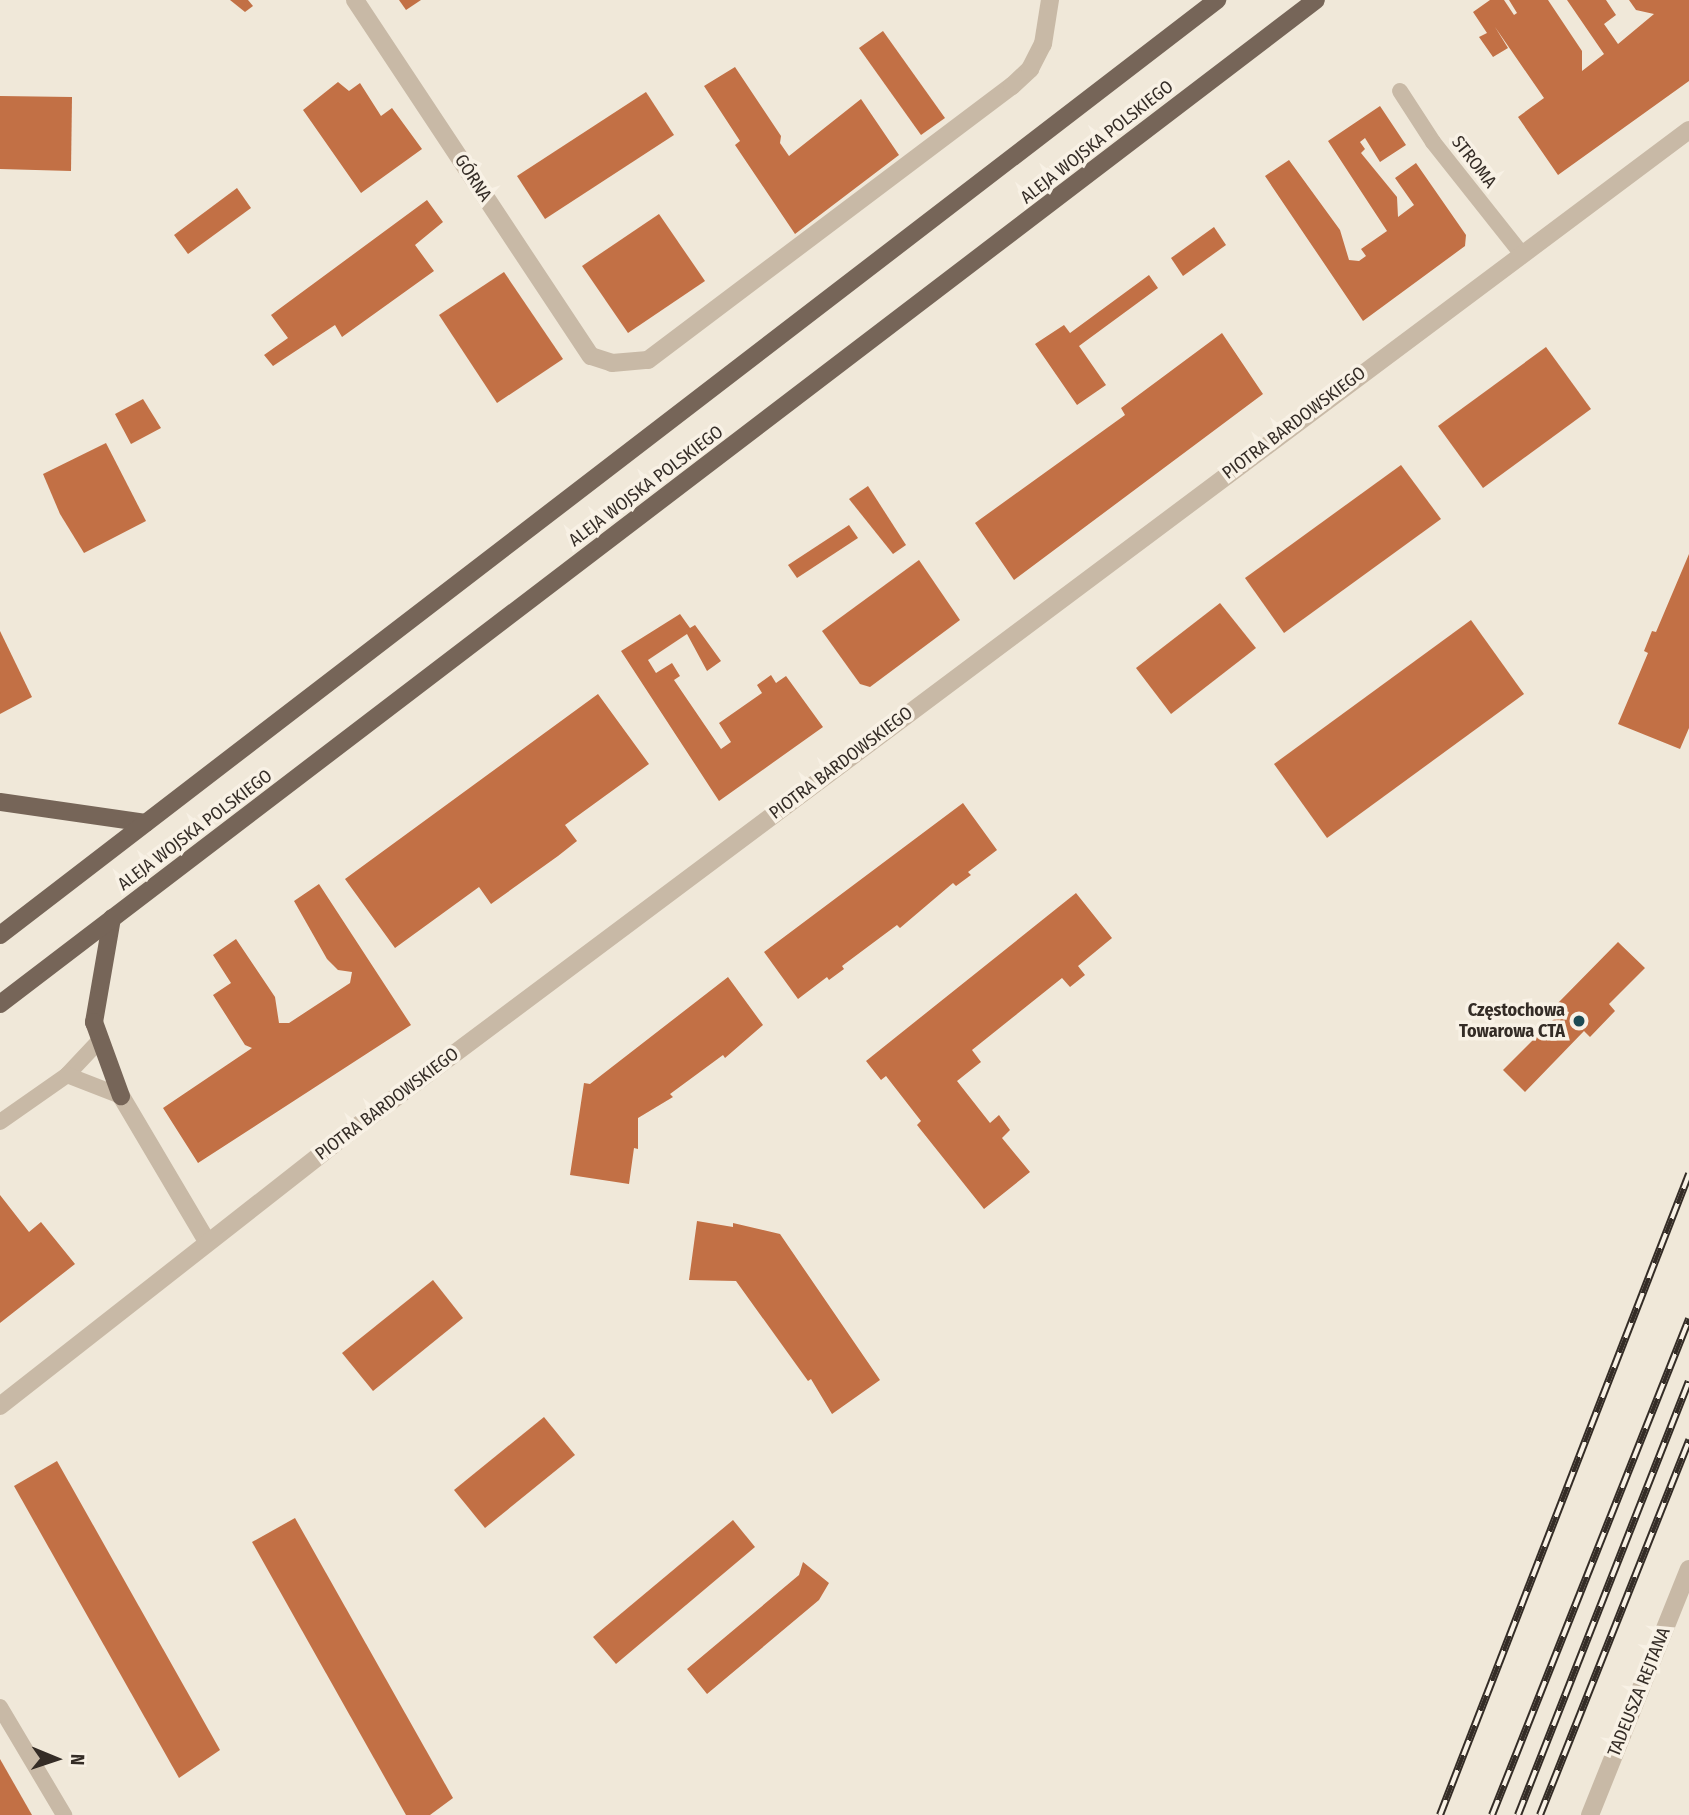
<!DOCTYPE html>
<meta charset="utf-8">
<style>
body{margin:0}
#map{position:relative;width:1689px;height:1815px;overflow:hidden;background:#f0e8d9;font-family:"Fira Sans Condensed",sans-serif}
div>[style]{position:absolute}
.building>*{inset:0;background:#c27045}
.lane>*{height:16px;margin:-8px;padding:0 8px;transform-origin:8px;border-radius:8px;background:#c8b9a6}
.street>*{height:18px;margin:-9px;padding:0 9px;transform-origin:9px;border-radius:9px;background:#c8b9a6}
.primary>*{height:18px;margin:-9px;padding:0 9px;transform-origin:9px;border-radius:9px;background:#766558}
.rail>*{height:8px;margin-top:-4px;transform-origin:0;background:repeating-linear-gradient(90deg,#f8f1e5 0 16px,#342c26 0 32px);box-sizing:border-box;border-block:2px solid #342c26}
.dots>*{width:19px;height:19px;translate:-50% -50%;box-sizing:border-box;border:4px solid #f8f1e5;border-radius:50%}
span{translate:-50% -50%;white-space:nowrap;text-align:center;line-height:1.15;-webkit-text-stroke:7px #f8f1e5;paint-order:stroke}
.street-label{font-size:18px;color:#342c26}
.poi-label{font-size:18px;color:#342c26;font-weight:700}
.right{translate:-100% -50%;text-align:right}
.north{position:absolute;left:21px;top:1724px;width:70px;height:70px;-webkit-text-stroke:5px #f8f1e5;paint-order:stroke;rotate:92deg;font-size:19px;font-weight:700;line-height:28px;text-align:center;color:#342c26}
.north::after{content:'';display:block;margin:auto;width:24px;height:32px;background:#342c26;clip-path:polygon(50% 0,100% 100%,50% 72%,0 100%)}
</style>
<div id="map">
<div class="building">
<div style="clip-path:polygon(230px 0,248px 0,253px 6px,245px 12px)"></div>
<div style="clip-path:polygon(399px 0,421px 0,406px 10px)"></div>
<div style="clip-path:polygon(1490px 0,1504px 0,1514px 15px,1517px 13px,1509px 0,1548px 0,1582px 51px,1582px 71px,1604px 54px,1567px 0,1606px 0,1616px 15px,1604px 24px,1618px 44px,1654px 14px,1636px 10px,1629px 0,1689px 0,1689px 81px,1558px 175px,1518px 117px,1544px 98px,1495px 27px,1508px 48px,1493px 57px,1479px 37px,1487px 33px,1473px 12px)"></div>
<div style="clip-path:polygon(883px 31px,945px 118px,921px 135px,859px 48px)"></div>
<div style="clip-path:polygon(735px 67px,781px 136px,780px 143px,789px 156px,861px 99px,899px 155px,795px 234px,735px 145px,740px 141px,704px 86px)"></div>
<div style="clip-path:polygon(338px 82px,349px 91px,360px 83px,381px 116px,392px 108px,422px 149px,361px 193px,303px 110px)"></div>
<div style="clip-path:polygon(646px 92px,674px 135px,545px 219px,517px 176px)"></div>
<div style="clip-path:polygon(0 96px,72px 97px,71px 171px,0 169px)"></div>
<div style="clip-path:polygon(1380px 106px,1406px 145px,1380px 162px,1365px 138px,1360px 142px,1365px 149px,1361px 153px,1397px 197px,1398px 217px,1414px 205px,1395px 178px,1416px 163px,1466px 235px,1465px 246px,1363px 321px,1265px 176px,1289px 160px,1340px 230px,1349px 260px,1359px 261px,1366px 256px,1361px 249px,1387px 231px,1328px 141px)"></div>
<div style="clip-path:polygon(237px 188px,251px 208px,188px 254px,174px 235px)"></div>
<div style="clip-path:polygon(427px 200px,443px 222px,415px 245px,434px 271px,342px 337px,335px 325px,273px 366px,264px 355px,288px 338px,271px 315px)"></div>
<div style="clip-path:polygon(659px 214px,705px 281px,628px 333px,582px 266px)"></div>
<div style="clip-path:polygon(1214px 227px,1226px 245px,1183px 276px,1171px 258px)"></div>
<div style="clip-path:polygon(504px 272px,563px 359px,497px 403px,439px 315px)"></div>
<div style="clip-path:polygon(1149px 275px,1158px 288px,1079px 346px,1106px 385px,1077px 405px,1035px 344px,1064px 325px,1070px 333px)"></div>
<div style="clip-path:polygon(1222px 333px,1263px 394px,1014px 580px,975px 523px,1125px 415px,1121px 408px)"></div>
<div style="clip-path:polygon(1546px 347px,1591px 409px,1483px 488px,1438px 426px)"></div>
<div style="clip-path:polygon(143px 399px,161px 428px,131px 444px,115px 414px)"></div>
<div style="clip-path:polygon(106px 443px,146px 521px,84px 553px,60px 514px,43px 474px)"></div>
<div style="clip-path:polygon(1401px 465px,1441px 519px,1284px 633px,1245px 578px)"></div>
<div style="clip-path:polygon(868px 486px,906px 545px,893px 554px,849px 499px)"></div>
<div style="clip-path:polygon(849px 525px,858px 538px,797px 578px,788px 565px)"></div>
<div style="clip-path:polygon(1689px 554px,1689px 728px,1680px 749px,1618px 724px,1648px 653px,1644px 651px,1652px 631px,1656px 632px)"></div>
<div style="clip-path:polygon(919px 560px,960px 620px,870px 687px,860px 684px,822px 631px)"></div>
<div style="clip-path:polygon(1220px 603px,1256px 648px,1171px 714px,1136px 668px)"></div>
<div style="clip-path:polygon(680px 614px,690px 628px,695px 625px,721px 661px,707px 671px,687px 634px,648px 660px,656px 673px,672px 663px,680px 676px,674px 680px,721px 749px,731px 742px,719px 723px,762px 693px,757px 685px,771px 675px,776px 683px,786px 676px,823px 727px,719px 801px,621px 651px)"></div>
<div style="clip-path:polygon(1471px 620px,1524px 694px,1327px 838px,1274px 764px)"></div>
<div style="clip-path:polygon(0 631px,32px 697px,0 714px)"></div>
<div style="clip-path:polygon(598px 694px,649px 764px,565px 825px,577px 841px,558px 856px,491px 904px,479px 887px,395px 948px,345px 879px)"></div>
<div style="clip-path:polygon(963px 803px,997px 850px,968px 872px,971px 875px,956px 886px,953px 883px,900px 928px,897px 925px,842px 966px,844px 969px,829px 980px,827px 977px,798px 999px,764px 952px)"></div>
<div style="clip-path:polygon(319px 884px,411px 1025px,198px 1163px,163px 1108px,252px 1048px,245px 1045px,213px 995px,231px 983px,213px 955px,236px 939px,275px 997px,279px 1023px,289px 1023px,350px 983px,352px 972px,338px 970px,327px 959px,294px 901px)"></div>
<div style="clip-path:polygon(1076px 893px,1112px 938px,1078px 966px,1085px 975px,1070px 987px,1062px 978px,972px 1050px,981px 1062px,957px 1081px,990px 1123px,999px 1115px,1010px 1130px,1002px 1138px,1030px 1172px,984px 1209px,917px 1125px,921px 1121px,886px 1076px,881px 1080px,866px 1061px)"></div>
<div style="clip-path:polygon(1618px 942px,1645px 968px,1609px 1004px,1615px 1011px,1590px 1037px,1584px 1031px,1525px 1092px,1503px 1070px,1564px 1009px,1558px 1003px)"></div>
<div style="clip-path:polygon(728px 977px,763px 1025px,725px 1058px,723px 1055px,670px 1094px,673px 1097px,638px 1118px,638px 1149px,634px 1148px,629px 1184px,570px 1175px,584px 1083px,590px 1084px)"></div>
<div style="clip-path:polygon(0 1195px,29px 1232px,41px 1222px,75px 1264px,0 1323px)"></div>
<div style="clip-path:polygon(697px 1221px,733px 1227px,733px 1223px,780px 1234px,880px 1380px,832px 1414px,811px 1379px,808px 1381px,736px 1281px,689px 1280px)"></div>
<div style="clip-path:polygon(433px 1280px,463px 1318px,373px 1391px,342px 1353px)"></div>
<div style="clip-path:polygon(544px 1417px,575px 1455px,485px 1528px,454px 1490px)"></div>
<div style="clip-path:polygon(57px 1461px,220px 1750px,179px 1778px,14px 1486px)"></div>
<div style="clip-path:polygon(295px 1518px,453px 1798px,430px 1815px,406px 1815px,252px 1542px)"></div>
<div style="clip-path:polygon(733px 1520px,755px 1547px,616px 1664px,593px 1637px)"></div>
<div style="clip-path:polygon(803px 1562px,829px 1583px,819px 1600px,707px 1694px,687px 1669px,799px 1575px)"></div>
<div style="clip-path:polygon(0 1759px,32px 1815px,0 1815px)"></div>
</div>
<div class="lane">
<div style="left:1400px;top:91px;width:61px;rotate:57.1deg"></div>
<div style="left:1433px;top:142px;width:142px;rotate:51.6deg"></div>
<div style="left:67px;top:1075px;width:47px;rotate:-46.7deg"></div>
<div style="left:0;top:1122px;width:82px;rotate:-35deg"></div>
<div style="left:67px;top:1075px;width:58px;rotate:21.3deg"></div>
<div style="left:0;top:1707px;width:126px;rotate:59.3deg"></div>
</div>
<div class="street">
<div style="left:355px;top:0;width:427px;rotate:56.5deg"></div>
<div style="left:591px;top:356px;width:22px;rotate:18deg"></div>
<div style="left:612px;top:363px;width:36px;rotate:-5deg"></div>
<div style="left:648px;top:360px;width:456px;rotate:-37deg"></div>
<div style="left:1012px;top:86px;width:25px;rotate:-43deg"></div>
<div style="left:1030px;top:69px;width:28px;rotate:-63deg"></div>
<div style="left:1043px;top:44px;width:45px;rotate:-81deg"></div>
<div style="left:121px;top:1096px;width:167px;rotate:59.4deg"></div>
<div style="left:0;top:1406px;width:441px;rotate:-38.1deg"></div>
<div style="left:347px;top:1134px;width:1676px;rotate:-36.8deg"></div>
<div style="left:1590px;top:1815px;width:265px;rotate:-68.1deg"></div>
</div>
<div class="primary">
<div style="left:0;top:802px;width:147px;rotate:8.2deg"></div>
<div style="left:112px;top:918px;width:106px;rotate:99.8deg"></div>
<div style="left:94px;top:1022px;width:79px;rotate:70deg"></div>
<div style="left:0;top:935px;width:1535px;rotate:-37.53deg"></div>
<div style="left:0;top:1004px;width:1655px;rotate:-37.34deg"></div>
</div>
<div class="rail">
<div style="left:1440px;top:1815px;width:688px;rotate:-68.77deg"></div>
<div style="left:1492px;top:1815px;width:534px;rotate:-68.34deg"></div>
<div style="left:1518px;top:1815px;width:466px;rotate:-68.5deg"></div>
<div style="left:1540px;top:1815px;width:404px;rotate:-68.3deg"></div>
</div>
<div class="dots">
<div style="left:1579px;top:1021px;background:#1d4b54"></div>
</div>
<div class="street-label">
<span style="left:1097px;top:142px;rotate:-38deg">ALEJA WOJSKA POLSKIEGO</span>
<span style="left:1474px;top:162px;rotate:52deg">STROMA</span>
<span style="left:473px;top:178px;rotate:57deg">GÓRNA</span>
<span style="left:1294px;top:423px;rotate:-37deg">PIOTRA BARDOWSKIEGO</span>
<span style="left:646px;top:486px;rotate:-37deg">ALEJA WOJSKA POLSKIEGO</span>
<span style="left:841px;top:763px;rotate:-37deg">PIOTRA BARDOWSKIEGO</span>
<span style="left:195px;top:830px;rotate:-37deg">ALEJA WOJSKA POLSKIEGO</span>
<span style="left:387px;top:1104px;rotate:-37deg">PIOTRA BARDOWSKIEGO</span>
<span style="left:1639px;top:1692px;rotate:-68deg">TADEUSZA REJTANA</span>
</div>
<div class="poi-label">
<span class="right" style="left:1565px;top:1021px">Częstochowa<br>Towarowa CTA</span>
</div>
<div class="north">N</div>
</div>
